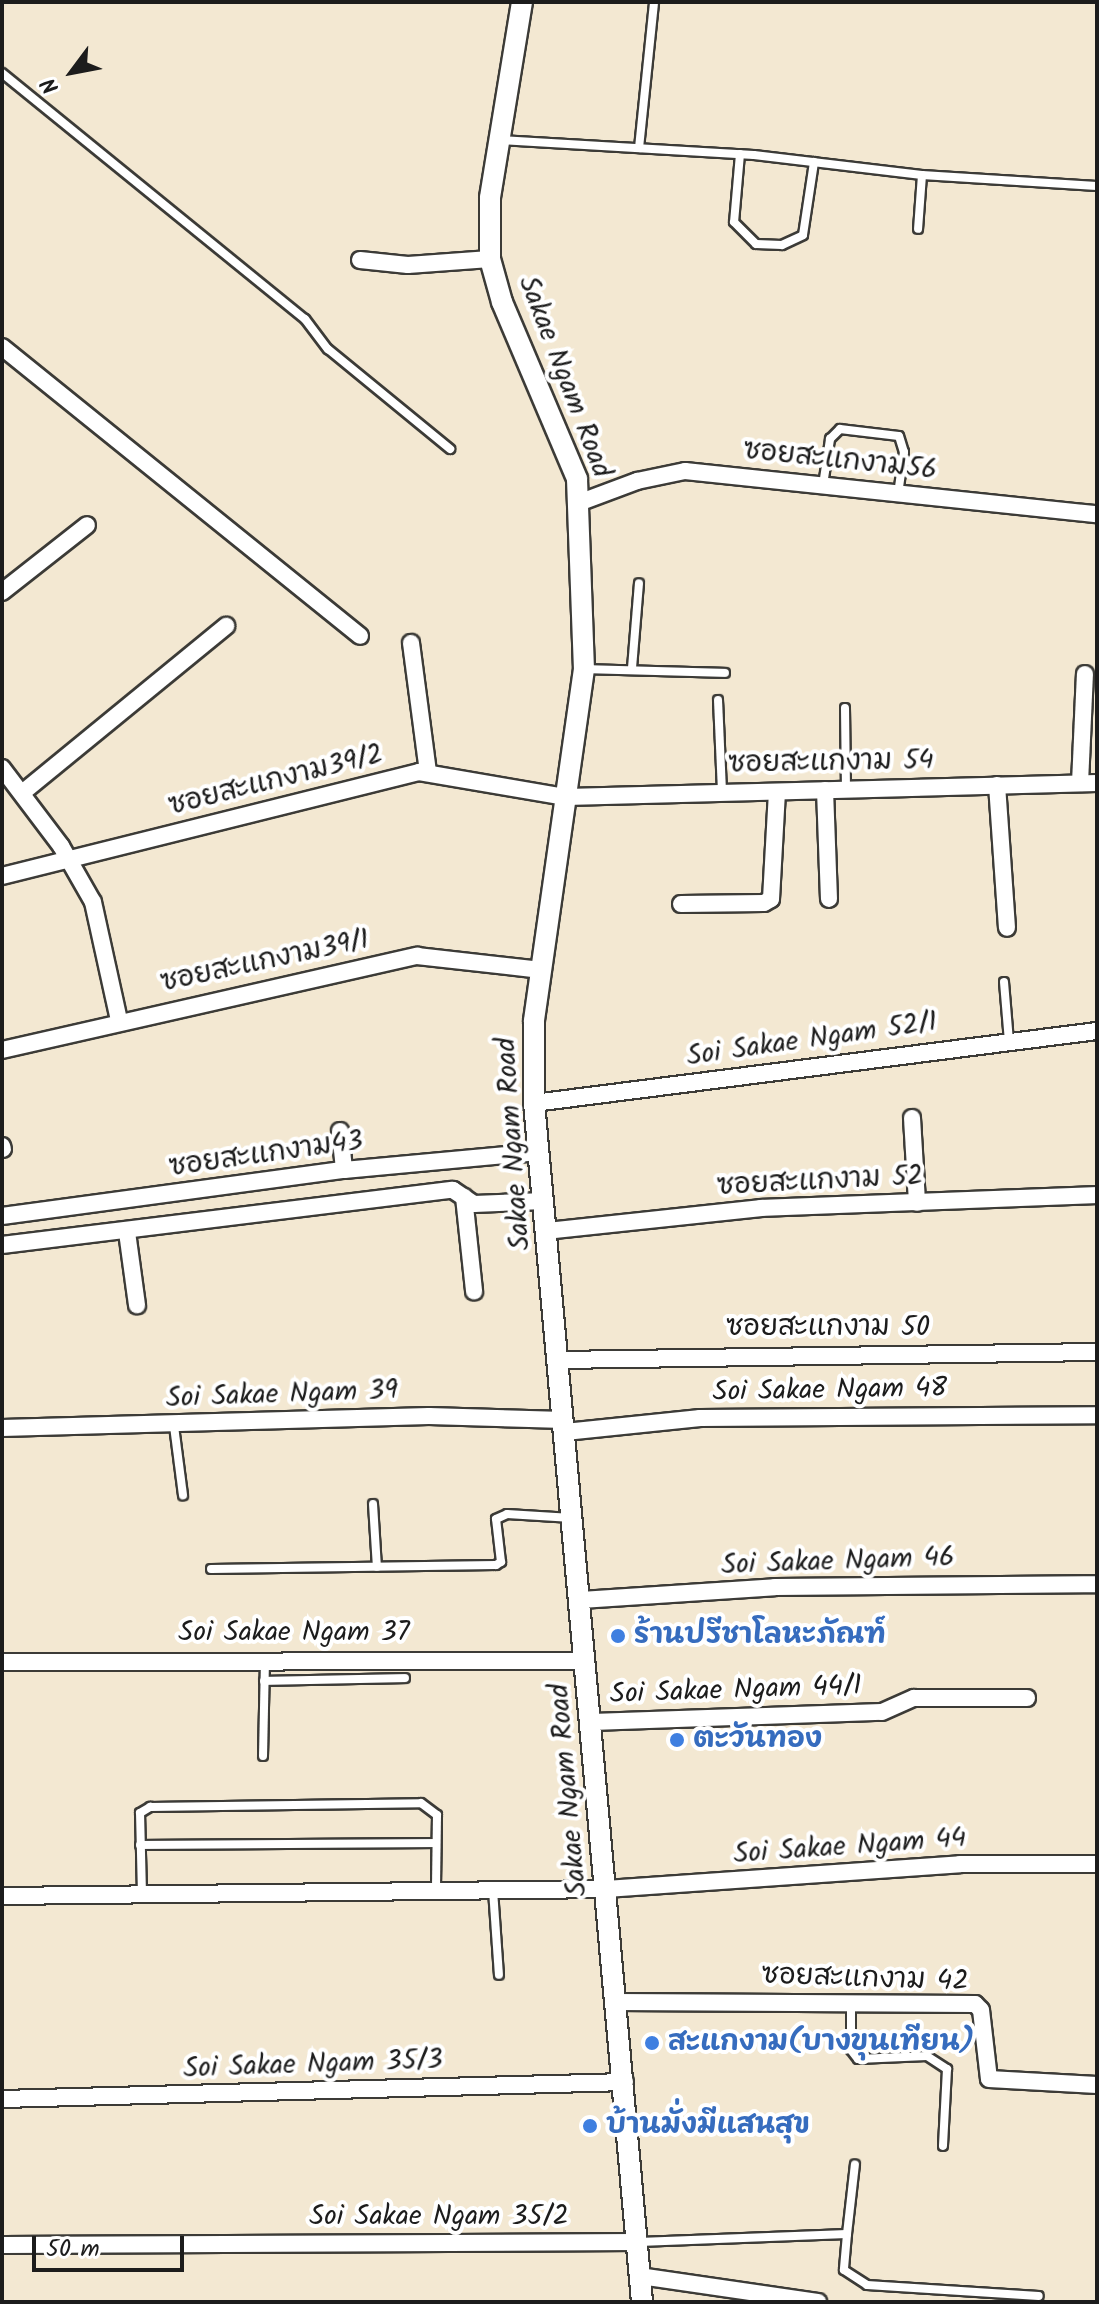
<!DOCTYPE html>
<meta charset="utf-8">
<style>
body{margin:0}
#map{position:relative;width:1099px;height:2304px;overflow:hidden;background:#f3e8d2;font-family:Kalam,"Playpen Sans Thai",sans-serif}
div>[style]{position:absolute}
.roads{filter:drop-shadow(2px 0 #3c3b37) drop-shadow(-2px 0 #3c3b37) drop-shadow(0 2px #3c3b37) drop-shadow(0 -2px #3c3b37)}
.service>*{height:8px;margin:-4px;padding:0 4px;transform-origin:4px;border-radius:4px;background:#fff}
.minor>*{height:16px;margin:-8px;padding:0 8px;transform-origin:8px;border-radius:8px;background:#fff}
.tertiary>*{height:20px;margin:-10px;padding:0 10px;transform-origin:10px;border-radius:10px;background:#fff}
.dots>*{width:22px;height:22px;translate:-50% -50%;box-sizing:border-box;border:4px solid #fff;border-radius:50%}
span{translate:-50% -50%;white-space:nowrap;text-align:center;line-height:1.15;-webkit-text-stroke:8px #fff;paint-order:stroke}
.street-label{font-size:28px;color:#1c1c1c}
.shop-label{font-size:28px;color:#366cbe;font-weight:700}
.left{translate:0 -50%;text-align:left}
.frame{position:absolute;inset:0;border:4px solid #1c1c1c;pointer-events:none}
.north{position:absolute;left:32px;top:32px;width:80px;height:80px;-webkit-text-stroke:6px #fff;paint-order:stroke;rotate:238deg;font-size:22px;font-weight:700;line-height:32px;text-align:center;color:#1c1c1c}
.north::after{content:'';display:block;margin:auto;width:28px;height:36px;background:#1c1c1c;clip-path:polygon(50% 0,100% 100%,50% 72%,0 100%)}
.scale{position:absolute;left:32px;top:2236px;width:152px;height:36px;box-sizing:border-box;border:4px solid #1c1c1c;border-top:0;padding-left:10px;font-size:24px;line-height:28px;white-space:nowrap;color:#1c1c1c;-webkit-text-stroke:6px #fff;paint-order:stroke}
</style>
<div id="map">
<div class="roads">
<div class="service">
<div style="left:2px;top:73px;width:390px;rotate:39.1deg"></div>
<div style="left:305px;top:319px;width:38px;rotate:53deg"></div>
<div style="left:328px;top:349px;width:158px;rotate:39.3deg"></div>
<div style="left:500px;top:140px;width:254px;rotate:3.4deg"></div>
<div style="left:754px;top:155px;width:169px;rotate:6.8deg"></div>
<div style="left:922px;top:175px;width:54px;rotate:94.2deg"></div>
<div style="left:639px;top:148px;width:147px;rotate:-84.1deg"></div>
<div style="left:740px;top:154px;width:68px;rotate:95deg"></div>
<div style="left:734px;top:222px;width:31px;rotate:45deg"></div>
<div style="left:756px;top:244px;width:26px;rotate:2deg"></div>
<div style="left:782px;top:245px;width:23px;rotate:-25deg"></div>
<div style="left:803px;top:235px;width:74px;rotate:-81.4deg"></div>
<div style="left:922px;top:175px;width:175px;rotate:3.6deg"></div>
<div style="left:823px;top:485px;width:47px;rotate:-81.3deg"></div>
<div style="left:830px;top:439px;width:14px;rotate:-45deg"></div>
<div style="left:840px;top:429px;width:59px;rotate:6.8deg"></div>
<div style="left:899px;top:436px;width:17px;rotate:73deg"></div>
<div style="left:904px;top:452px;width:42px;rotate:98.1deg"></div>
<div style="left:632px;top:668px;width:85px;rotate:-85.3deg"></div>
<div style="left:586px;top:669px;width:139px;rotate:1.6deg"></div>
<div style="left:718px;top:700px;width:92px;rotate:87.5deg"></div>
<div style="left:845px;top:708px;width:81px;rotate:89.3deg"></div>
<div style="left:1004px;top:982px;width:59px;rotate:85.2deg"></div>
<div style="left:174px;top:1426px;width:70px;rotate:82.6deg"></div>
<div style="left:373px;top:1504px;width:63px;rotate:86.4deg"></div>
<div style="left:211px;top:1569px;width:285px;rotate:-0.8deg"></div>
<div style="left:496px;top:1565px;width:6px;rotate:-31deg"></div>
<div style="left:501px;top:1562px;width:43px;rotate:-96.6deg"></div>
<div style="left:496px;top:1519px;width:12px;rotate:-24deg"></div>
<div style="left:507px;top:1514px;width:65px;rotate:3.5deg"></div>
<div style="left:264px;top:1681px;width:141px;rotate:-1.2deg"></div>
<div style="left:263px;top:1756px;width:95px;rotate:-88.8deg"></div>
<div style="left:140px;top:1845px;width:296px;rotate:-0.4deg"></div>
<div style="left:493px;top:1890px;width:85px;rotate:86deg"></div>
<div style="left:142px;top:1894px;width:81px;rotate:-91.4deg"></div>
<div style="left:140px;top:1813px;width:12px;rotate:-31deg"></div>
<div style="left:150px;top:1807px;width:271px;rotate:-0.8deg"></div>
<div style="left:421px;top:1803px;width:20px;rotate:37deg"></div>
<div style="left:437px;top:1815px;width:74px;rotate:90.8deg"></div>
<div style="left:851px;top:2002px;width:48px;rotate:90deg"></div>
<div style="left:851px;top:2050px;width:11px;rotate:52deg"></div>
<div style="left:858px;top:2059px;width:69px;rotate:-2.5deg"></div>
<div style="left:927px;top:2056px;width:24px;rotate:33deg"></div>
<div style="left:947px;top:2069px;width:77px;rotate:93deg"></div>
<div style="left:847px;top:2234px;width:36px;rotate:95deg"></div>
<div style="left:844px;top:2270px;width:27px;rotate:33deg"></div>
<div style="left:867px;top:2285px;width:172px;rotate:3.7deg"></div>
<div style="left:639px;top:2242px;width:208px;rotate:-2.2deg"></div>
<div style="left:847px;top:2234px;width:70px;rotate:-83.5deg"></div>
</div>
<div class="minor">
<div style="left:360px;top:260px;width:48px;rotate:5.9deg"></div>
<div style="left:408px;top:265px;width:82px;rotate:-4.2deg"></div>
<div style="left:2px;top:347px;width:460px;rotate:38.9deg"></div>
<div style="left:581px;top:502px;width:60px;rotate:-20.6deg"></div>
<div style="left:637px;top:481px;width:49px;rotate:-11.8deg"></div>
<div style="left:685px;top:471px;width:414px;rotate:6deg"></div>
<div style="left:2px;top:592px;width:108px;rotate:-38.2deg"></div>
<div style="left:411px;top:643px;width:131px;rotate:82.5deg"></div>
<div style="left:2px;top:768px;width:98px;rotate:52.9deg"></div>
<div style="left:61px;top:846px;width:64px;rotate:60.3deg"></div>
<div style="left:93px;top:902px;width:121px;rotate:77.6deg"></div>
<div style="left:1080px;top:783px;width:109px;rotate:-87.4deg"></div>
<div style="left:997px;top:785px;width:143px;rotate:86deg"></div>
<div style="left:825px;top:790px;width:109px;rotate:87.9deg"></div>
<div style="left:22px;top:793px;width:264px;rotate:-39.3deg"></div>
<div style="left:2px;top:876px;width:430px;rotate:-14deg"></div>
<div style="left:419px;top:772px;width:149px;rotate:9.7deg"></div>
<div style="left:566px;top:797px;width:531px;rotate:-1.51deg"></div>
<div style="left:681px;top:904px;width:83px;rotate:-0.7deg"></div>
<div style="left:764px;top:903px;width:8px;rotate:-30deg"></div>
<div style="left:771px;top:899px;width:106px;rotate:-86.8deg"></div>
<div style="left:2px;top:1050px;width:426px;rotate:-12.8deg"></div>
<div style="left:417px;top:956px;width:125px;rotate:6.4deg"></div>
<div style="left:534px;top:1103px;width:568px;rotate:-7.29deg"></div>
<div style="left:912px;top:1118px;width:85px;rotate:86.6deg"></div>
<div style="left:340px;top:1131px;width:39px;rotate:84deg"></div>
<div style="left:2px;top:1146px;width:3px;rotate:72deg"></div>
<div style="left:464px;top:1197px;width:95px;rotate:83.9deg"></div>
<div style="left:2px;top:1216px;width:345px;rotate:-7.7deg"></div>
<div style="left:344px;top:1170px;width:195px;rotate:-5.3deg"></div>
<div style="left:546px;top:1231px;width:216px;rotate:-6.1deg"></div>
<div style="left:761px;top:1208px;width:336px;rotate:-2.2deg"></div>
<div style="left:127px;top:1232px;width:74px;rotate:82.2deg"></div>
<div style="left:2px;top:1245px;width:454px;rotate:-7deg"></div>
<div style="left:453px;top:1190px;width:25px;rotate:34deg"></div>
<div style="left:474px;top:1204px;width:69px;rotate:-2.5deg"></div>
<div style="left:558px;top:1360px;width:539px;rotate:-0.85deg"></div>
<div style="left:2px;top:1428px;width:427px;rotate:-1.6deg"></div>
<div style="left:429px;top:1416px;width:135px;rotate:1.7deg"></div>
<div style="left:565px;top:1432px;width:136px;rotate:-5.9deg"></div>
<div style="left:700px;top:1418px;width:397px;rotate:-0.4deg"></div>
<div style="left:581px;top:1600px;width:194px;rotate:-3.8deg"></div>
<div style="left:775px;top:1587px;width:322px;rotate:-0.5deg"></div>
<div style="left:2px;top:1662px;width:584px;rotate:-0.1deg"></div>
<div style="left:592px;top:1722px;width:290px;rotate:-2deg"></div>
<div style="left:882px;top:1712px;width:35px;rotate:-24deg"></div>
<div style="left:914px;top:1698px;width:113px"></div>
<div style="left:2px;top:1896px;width:604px;rotate:-0.66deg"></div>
<div style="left:606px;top:1889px;width:355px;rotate:-4deg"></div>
<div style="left:960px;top:1864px;width:137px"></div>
<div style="left:616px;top:2002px;width:359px;rotate:0.3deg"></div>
<div style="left:975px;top:2004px;width:8px;rotate:45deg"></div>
<div style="left:981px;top:2010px;width:69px;rotate:83.4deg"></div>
<div style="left:989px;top:2079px;width:108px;rotate:3.2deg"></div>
<div style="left:2px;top:2099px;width:623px;rotate:-1.56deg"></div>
<div style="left:2px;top:2245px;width:633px;rotate:-0.27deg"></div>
<div style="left:640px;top:2276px;width:180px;rotate:8.3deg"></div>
</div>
<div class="tertiary">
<div style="left:522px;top:2px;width:199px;rotate:99.3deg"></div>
<div style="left:490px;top:198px;width:61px;rotate:90deg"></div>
<div style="left:490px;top:259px;width:45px;rotate:74.4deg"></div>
<div style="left:502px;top:302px;width:192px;rotate:67deg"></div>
<div style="left:577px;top:479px;width:190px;rotate:87.9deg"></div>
<div style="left:584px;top:669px;width:356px;rotate:98.1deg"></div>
<div style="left:534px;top:1021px;width:82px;rotate:90deg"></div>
<div style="left:534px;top:1103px;width:1204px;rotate:84.85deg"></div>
</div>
</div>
<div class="dots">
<div style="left:618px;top:1636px;background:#3f7fe0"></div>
<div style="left:677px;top:1740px;background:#3f7fe0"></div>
<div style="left:652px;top:2043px;background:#3f7fe0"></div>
<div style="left:590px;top:2126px;background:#3f7fe0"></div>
</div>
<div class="street-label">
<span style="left:564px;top:377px;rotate:69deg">Sakae Ngam Road</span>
<span style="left:840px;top:461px;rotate:6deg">ซอยสะแกงาม56</span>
<span style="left:831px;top:763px;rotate:-1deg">ซอยสะแกงาม 54</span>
<span style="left:276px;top:781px;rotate:-14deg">ซอยสะแกงาม39/2</span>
<span style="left:265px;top:962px;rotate:-12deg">ซอยสะแกงาม39/1</span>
<span style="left:812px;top:1040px;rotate:-8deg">Soi Sakae Ngam 52/1</span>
<span style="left:514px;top:1144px;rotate:-94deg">Sakae Ngam Road</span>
<span style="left:266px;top:1155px;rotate:-8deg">ซอยสะแกงาม43</span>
<span style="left:820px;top:1182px;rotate:-3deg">ซอยสะแกงาม 52</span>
<span style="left:828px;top:1328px">ซอยสะแกงาม 50</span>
<span style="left:830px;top:1391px;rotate:-1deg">Soi Sakae Ngam 48</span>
<span style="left:282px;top:1395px;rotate:-2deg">Soi Sakae Ngam 39</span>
<span style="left:838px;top:1562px;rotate:-2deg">Soi Sakae Ngam 46</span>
<span style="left:294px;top:1633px">Soi Sakae Ngam 37</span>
<span style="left:736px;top:1691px;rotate:-2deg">Soi Sakae Ngam 44/1</span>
<span style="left:569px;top:1790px;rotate:-95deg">Sakae Ngam Road</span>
<span style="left:850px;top:1847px;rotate:-4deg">Soi Sakae Ngam 44</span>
<span style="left:865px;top:1979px;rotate:2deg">ซอยสะแกงาม 42</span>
<span style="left:313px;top:2065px;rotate:-2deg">Soi Sakae Ngam 35/3</span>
<span style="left:439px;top:2217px">Soi Sakae Ngam 35/2</span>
</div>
<div class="shop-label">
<span class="left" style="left:634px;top:1636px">ร้านปรีชาโลหะภัณฑ์</span>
<span class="left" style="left:693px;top:1740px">ตะวันทอง</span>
<span class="left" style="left:668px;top:2043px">สะแกงาม(บางขุนเทียน)</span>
<span class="left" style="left:606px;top:2126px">บ้านมั่งมีแสนสุข</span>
</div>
<div class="frame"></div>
<div class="north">N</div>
<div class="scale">50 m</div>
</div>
